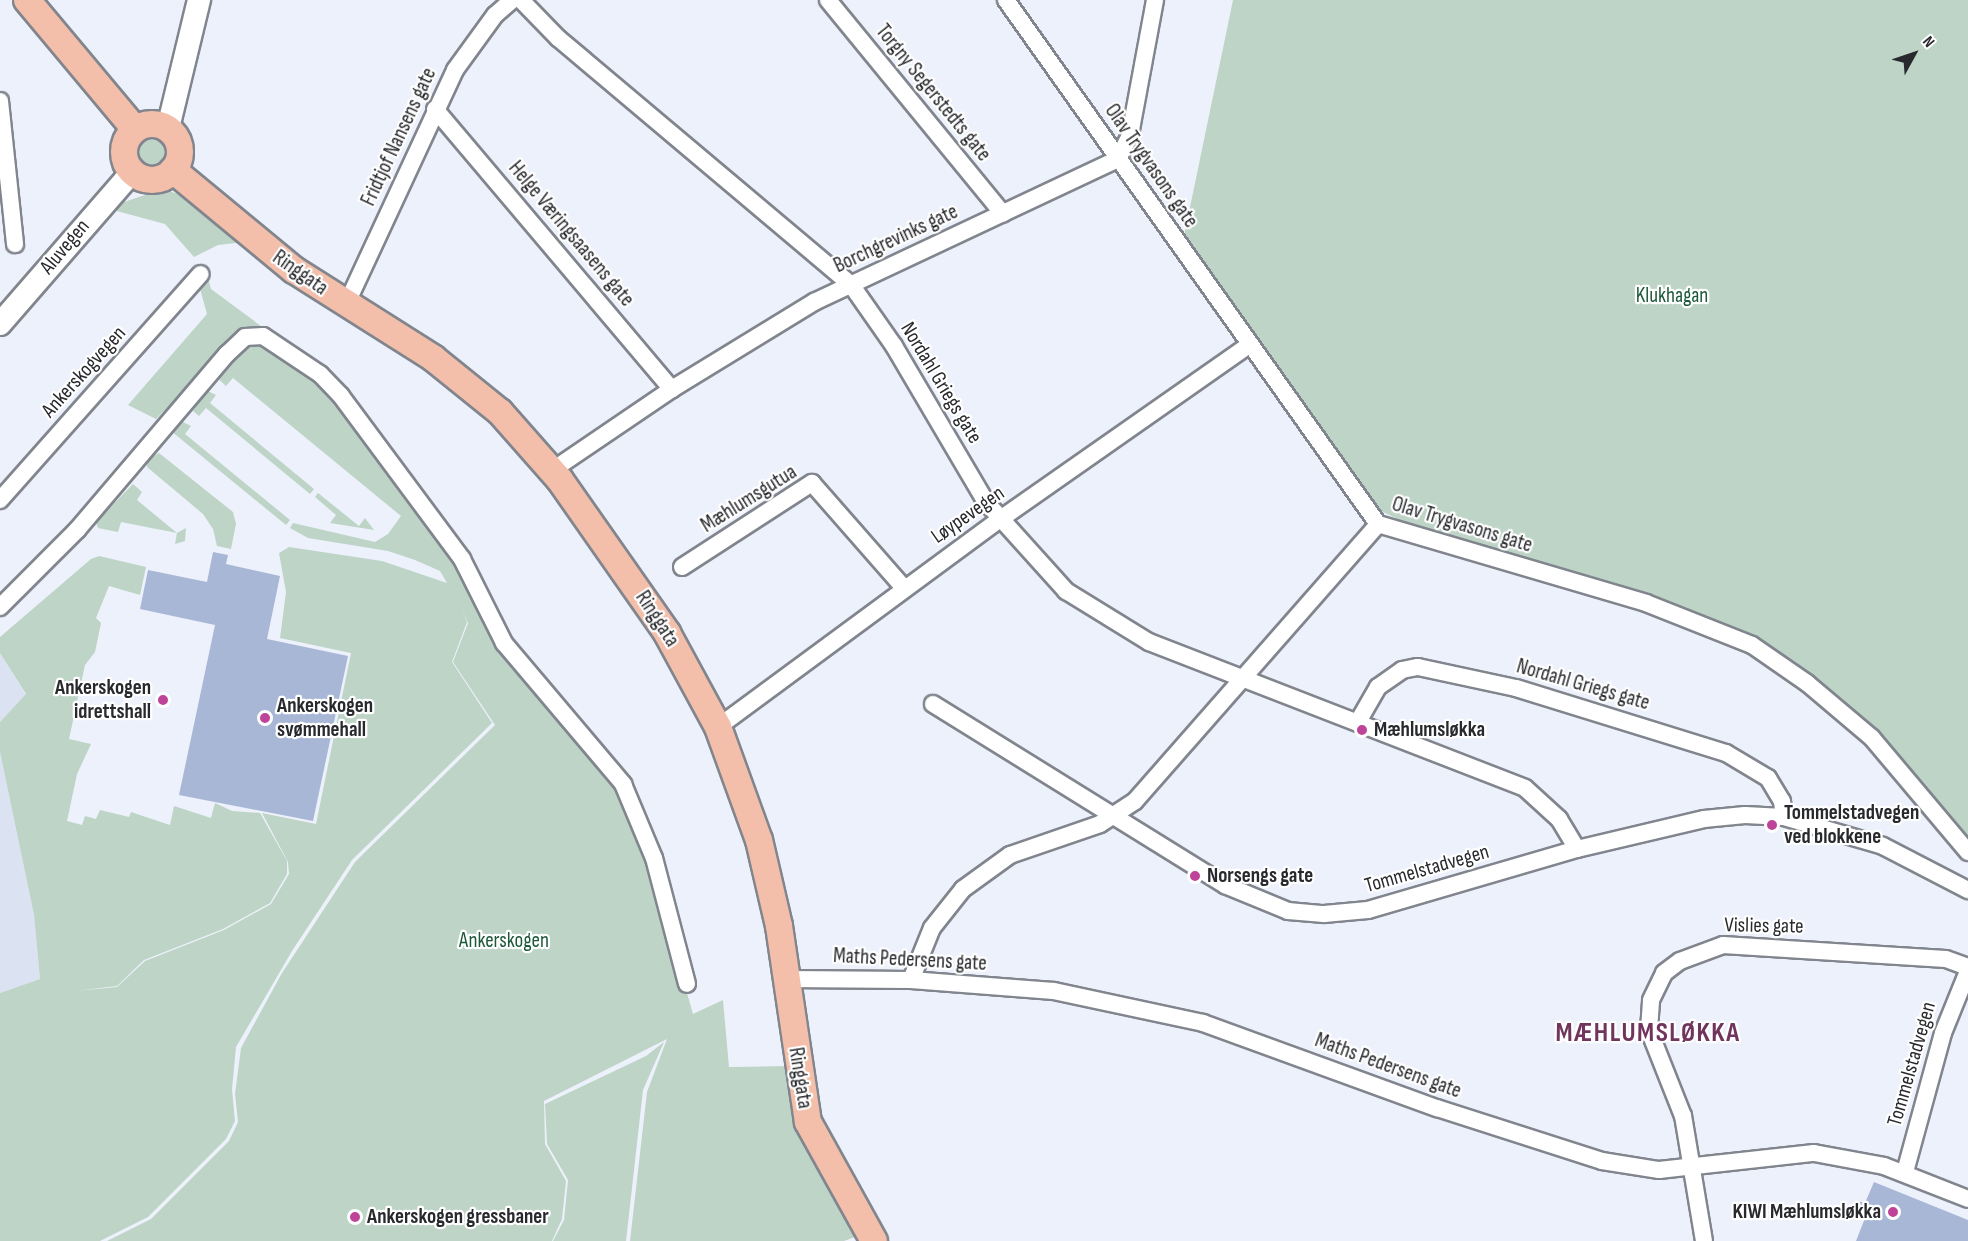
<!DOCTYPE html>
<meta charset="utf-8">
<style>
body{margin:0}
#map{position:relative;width:1968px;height:1241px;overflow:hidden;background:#edf1fb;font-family:"Sofia Sans Condensed",sans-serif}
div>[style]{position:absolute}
.built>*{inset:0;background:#dbe3f3}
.green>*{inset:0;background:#bdd4c6}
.round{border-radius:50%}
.building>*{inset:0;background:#a8b7d6}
.roads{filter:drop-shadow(2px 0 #81858d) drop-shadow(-2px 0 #81858d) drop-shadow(0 2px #81858d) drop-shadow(0 -2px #81858d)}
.minor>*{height:16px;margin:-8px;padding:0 8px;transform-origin:8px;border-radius:8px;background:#fff}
.secondary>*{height:22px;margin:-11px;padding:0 11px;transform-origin:11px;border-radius:11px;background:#fff}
.primary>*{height:26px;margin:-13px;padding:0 13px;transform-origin:13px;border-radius:13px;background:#f3bfaa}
.primary>.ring{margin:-13px;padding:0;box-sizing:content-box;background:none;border:26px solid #f3bfaa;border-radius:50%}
.dots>*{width:16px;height:16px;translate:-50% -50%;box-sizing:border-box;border:3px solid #fff;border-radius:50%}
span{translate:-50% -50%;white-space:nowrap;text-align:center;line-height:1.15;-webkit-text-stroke:4.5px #fff;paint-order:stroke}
.street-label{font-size:21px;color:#28292d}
.park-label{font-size:21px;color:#1e583b}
.poi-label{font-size:21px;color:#28292d;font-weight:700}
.right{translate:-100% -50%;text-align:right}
.left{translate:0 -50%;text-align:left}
.district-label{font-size:27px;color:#70345d;font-weight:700;letter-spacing:1.5px}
.north{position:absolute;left:1884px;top:24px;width:60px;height:60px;-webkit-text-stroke:4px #fff;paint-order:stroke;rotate:50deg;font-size:16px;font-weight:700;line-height:24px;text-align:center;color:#28292d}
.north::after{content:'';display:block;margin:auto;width:21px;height:27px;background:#28292d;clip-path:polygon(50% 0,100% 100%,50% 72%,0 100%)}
</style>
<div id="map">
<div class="built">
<div style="clip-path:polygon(0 653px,26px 695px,0 722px)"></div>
<div style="clip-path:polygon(0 752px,34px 915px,40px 979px,0 993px)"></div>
</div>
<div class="green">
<div style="clip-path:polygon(1233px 0,1968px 0,1968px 840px,1882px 738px,1796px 664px,1758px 640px,1694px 612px,1404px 522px,1379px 510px,1184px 236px)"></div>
<div class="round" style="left:135px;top:135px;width:34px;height:34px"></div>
<div style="clip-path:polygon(163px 189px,187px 197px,245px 242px,218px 245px,194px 257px,165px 224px,113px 210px,59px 275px,0 341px,115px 205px)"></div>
<div style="clip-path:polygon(208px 278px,211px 289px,269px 332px,235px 340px,156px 419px,128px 405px,207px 314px,199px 285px)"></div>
<div style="clip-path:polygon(258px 339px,325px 386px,451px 550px,485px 612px,617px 785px,648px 855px,693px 1014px,723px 1000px,729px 1067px,789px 1066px,863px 1234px,844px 1241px,630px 1241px,647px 1092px,667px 1039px,544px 1101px,545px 1144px,566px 1181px,562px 1219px,552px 1241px,107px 1241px,151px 1219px,229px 1141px,238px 1122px,235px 1094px,241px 1048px,282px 973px,355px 862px,495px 725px,453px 662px,468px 623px,462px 610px,467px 622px,452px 662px,492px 723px,352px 860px,292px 951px,236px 1047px,232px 1089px,235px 1121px,226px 1139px,148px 1217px,100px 1241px,0 1241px,0 993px,40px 979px,34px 915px,0 752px,0 722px,26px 694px,0 653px,0 637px,91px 559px,99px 556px,146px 567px,140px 595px,109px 586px,96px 618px,101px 623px,95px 652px,85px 665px,69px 739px,91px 744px,77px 774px,67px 821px,82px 825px,85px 816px,96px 819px,100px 810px,129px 817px,131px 812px,170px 825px,174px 806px,211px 818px,215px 803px,232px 811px,260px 813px,287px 861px,287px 874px,270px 903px,223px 929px,144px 960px,117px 986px,75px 991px,117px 987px,145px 961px,224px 930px,271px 904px,289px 874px,288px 862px,262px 813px,316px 824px,351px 653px,280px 638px,286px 592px,279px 553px,289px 547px,382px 561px,447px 583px,440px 571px,415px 560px,388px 551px,308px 538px,290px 528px,293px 523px,375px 542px,388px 534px,401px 516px,233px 378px,226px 386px,214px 375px,236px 349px)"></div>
<div style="clip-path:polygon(206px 390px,216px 395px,210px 403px,314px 489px,310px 494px,206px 408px,199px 416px,193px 411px)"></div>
<div style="clip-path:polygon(181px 421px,191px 426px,185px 434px,290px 520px,286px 525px,171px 431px)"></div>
<div style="clip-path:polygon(159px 453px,233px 512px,236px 524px,231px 549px,217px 546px,213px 529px,203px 514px,147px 467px,147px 460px)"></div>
<div style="clip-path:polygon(133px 484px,142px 492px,137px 500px,177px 533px,186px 528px,185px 541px,175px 544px,177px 533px,121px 522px,118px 532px,98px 528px,96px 522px)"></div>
<div style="clip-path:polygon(318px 493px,359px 526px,365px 518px,374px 530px,330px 523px,336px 515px,315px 497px)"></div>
<div style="clip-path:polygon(664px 1042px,643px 1090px,626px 1241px,553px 1241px,564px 1220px,568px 1180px,547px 1144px,545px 1104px,646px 1056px)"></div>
</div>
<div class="building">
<div style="clip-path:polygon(213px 552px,228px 555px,226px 564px,280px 576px,267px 639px,348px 656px,313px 821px,179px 795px,215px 625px,140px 609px,148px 570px,207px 582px)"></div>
<div style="clip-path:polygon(1874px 1182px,1968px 1220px,1968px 1241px,1856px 1241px,1865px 1218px,1853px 1213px,1858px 1201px,1865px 1203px)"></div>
</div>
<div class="roads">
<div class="minor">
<div style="left:521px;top:0;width:53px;rotate:45.8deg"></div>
<div style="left:558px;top:38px;width:385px;rotate:40.1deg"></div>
<div style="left:852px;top:286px;width:73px;rotate:55deg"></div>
<div style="left:894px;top:346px;width:181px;rotate:59.5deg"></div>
<div style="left:986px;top:502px;width:120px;rotate:48deg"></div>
<div style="left:1066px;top:591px;width:97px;rotate:31.6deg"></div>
<div style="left:1149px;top:642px;width:403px;rotate:21.2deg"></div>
<div style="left:1525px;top:788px;width:46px;rotate:42.4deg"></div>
<div style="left:1559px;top:819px;width:35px;rotate:59deg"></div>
<div style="left:828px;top:0;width:276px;rotate:50.7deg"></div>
<div style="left:1006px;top:0;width:643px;rotate:54.63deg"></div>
<div style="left:1378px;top:524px;width:279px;rotate:16.4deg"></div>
<div style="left:1646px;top:603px;width:114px;rotate:21.6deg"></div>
<div style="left:1752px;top:645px;width:67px;rotate:34.6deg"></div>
<div style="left:1807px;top:683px;width:85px;rotate:40.2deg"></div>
<div style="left:1872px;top:738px;width:149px;rotate:49.9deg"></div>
<div style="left:0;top:101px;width:144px;rotate:84deg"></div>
<div style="left:435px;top:109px;width:367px;rotate:49.8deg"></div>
<div style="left:346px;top:305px;width:259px;rotate:-65.1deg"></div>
<div style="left:455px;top:70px;width:68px;rotate:-54deg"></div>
<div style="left:495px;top:15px;width:23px;rotate:-41deg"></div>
<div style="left:563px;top:463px;width:132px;rotate:-34.2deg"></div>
<div style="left:672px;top:389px;width:167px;rotate:-31.5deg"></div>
<div style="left:814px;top:302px;width:336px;rotate:-25.2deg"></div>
<div style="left:1118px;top:159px;width:27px;rotate:-63deg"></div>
<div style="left:1130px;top:135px;width:137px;rotate:-79.5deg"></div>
<div style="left:0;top:500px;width:302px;rotate:-48.4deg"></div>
<div style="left:682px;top:567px;width:155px;rotate:-32.9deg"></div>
<div style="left:812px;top:483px;width:140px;rotate:48.8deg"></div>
<div style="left:0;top:607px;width:109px;rotate:-45deg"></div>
<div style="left:77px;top:530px;width:231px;rotate:-49.6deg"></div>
<div style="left:227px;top:354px;width:25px;rotate:-43deg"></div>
<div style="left:245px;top:337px;width:18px;rotate:-3deg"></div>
<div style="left:263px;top:336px;width:69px;rotate:33.7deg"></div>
<div style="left:320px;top:374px;width:30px;rotate:46deg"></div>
<div style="left:341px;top:396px;width:203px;rotate:53.4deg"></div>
<div style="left:462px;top:559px;width:94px;rotate:63.4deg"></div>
<div style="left:504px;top:643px;width:185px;rotate:49.8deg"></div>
<div style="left:623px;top:784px;width:80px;rotate:67.3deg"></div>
<div style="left:654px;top:858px;width:130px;rotate:75.3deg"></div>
<div style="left:933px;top:704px;width:344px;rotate:31.8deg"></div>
<div style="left:1225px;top:885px;width:68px;rotate:22.4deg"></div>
<div style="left:1288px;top:911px;width:36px;rotate:5deg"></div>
<div style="left:1324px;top:914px;width:44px;rotate:-5.2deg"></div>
<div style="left:1368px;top:910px;width:218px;rotate:-16.3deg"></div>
<div style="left:1577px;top:849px;width:130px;rotate:-13.3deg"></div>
<div style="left:1704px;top:819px;width:41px;rotate:-5.6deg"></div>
<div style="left:1745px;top:815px;width:39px;rotate:3deg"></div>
<div style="left:1784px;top:817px;width:103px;rotate:16.3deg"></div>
<div style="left:1883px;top:846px;width:96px;rotate:27.4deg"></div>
<div style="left:1359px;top:720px;width:38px;rotate:-60deg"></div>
<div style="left:1378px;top:687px;width:29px;rotate:-35deg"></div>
<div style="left:1402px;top:670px;width:16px;rotate:-11deg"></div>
<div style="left:1418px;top:667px;width:100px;rotate:12.1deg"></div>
<div style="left:1516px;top:688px;width:220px;rotate:17.2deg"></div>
<div style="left:1726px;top:753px;width:49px;rotate:30.8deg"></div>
<div style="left:1768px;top:778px;width:27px;rotate:59deg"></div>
<div style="left:1782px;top:801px;width:16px;rotate:83deg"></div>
<div style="left:718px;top:727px;width:349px;rotate:-36.4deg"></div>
<div style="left:999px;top:520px;width:305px;rotate:-35deg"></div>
<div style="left:786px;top:979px;width:125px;rotate:0.5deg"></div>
<div style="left:911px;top:980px;width:143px;rotate:4.4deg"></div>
<div style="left:1054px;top:991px;width:152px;rotate:12.1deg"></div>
<div style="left:1203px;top:1023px;width:249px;rotate:20deg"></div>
<div style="left:1437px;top:1108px;width:173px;rotate:17.8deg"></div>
<div style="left:1602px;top:1161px;width:58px;rotate:9deg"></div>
<div style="left:1659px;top:1170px;width:156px;rotate:-6.3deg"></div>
<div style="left:1814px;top:1153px;width:71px;rotate:10.5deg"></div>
<div style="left:1884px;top:1166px;width:90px;rotate:21.4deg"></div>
<div style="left:911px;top:980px;width:56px;rotate:-68deg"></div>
<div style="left:932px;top:928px;width:50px;rotate:-51.5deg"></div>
<div style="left:963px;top:889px;width:58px;rotate:-35.9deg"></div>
<div style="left:1010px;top:855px;width:95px;rotate:-19deg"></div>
<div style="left:1100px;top:824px;width:42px;rotate:-33.3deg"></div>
<div style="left:1135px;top:801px;width:368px;rotate:-48.7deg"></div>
<div style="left:1905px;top:1172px;width:144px;rotate:-74.7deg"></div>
<div style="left:1943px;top:1033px;width:67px;rotate:-68deg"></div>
<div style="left:1704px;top:1241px;width:127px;rotate:-99.5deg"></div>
<div style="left:1683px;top:1116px;width:92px;rotate:-111.6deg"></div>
<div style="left:1649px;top:1030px;width:30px;rotate:-86deg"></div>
<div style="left:1651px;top:1000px;width:30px;rotate:-64deg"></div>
<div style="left:1664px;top:973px;width:20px;rotate:-37deg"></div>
<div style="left:1680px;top:961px;width:46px;rotate:-20.4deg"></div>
<div style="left:1723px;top:945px;width:223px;rotate:3.6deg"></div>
<div style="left:1946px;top:959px;width:23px;rotate:20deg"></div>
</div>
<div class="secondary">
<div style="left:168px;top:128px;width:132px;rotate:-76.4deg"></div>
<div style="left:0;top:324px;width:201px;rotate:-49deg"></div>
</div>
<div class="primary">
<div style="left:27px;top:0;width:168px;rotate:50.1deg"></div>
<div class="ring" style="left:124px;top:124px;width:30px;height:30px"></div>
<div style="left:173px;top:170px;width:157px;rotate:39.6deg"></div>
<div style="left:294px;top:270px;width:165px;rotate:32.3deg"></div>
<div style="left:433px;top:358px;width:86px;rotate:38.9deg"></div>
<div style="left:500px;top:412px;width:91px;rotate:48.6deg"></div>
<div style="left:560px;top:480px;width:187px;rotate:55deg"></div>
<div style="left:667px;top:633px;width:107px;rotate:61.5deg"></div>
<div style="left:718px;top:727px;width:120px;rotate:70.1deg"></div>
<div style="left:759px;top:840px;width:88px;rotate:76.9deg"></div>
<div style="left:779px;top:926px;width:198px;rotate:81.6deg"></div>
<div style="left:808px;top:1122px;width:136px;rotate:61deg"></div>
</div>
</div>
<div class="dots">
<div style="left:163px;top:700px;background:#bd4499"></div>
<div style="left:265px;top:718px;background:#bd4499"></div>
<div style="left:1362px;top:730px;background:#bd4499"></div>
<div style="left:1772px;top:825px;background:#bd4499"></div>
<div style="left:1195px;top:876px;background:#bd4499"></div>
<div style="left:1893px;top:1212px;background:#bd4499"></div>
<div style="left:355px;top:1217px;background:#bd4499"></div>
</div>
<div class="street-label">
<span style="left:933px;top:93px;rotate:51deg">Torgny Segerstedts gate</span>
<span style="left:399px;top:137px;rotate:-65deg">Fridtjof Nansens gate</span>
<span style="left:1151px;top:166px;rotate:55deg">Olav Trygvasons gate</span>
<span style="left:571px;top:234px;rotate:50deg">Helge Væringsaasens gate</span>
<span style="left:896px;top:239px;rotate:-25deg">Borchgrevinks gate</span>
<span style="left:65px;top:247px;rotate:-50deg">Aluvegen</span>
<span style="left:300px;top:273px;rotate:35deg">Ringgata</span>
<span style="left:84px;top:372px;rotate:-48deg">Ankerskogvegen</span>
<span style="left:941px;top:383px;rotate:59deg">Nordahl Griegs gate</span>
<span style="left:749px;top:499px;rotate:-32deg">Mæhlumsgutua</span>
<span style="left:968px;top:515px;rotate:-35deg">Løypevegen</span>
<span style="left:1462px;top:525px;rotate:17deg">Olav Trygvasons gate</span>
<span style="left:657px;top:619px;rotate:57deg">Ringgata</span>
<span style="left:1583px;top:685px;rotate:16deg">Nordahl Griegs gate</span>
<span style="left:1427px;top:869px;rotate:-16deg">Tommelstadvegen</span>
<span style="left:1764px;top:926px;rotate:1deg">Vislies gate</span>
<span style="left:910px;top:960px;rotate:3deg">Maths Pedersens gate</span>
<span style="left:1912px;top:1064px;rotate:-74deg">Tommelstadvegen</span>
<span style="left:1388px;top:1066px;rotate:20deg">Maths Pedersens gate</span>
<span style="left:800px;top:1078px;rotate:81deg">Ringgata</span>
</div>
<div class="park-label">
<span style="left:1672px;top:296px">Klukhagan</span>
<span style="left:504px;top:941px">Ankerskogen</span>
</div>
<div class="poi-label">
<span class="right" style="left:151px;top:700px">Ankerskogen<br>idrettshall</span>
<span class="left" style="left:277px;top:718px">Ankerskogen<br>svømmehall</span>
<span class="left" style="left:1374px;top:730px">Mæhlumsløkka</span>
<span class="left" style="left:1784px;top:825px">Tommelstadvegen<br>ved blokkene</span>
<span class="left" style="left:1207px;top:876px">Norsengs gate</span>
<span class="right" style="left:1881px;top:1212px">KIWI Mæhlumsløkka</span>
<span class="left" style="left:367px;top:1217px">Ankerskogen gressbaner</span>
</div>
<div class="district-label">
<span style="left:1648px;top:1034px">MÆHLUMSLØKKA</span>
</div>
<div class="north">N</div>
</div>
